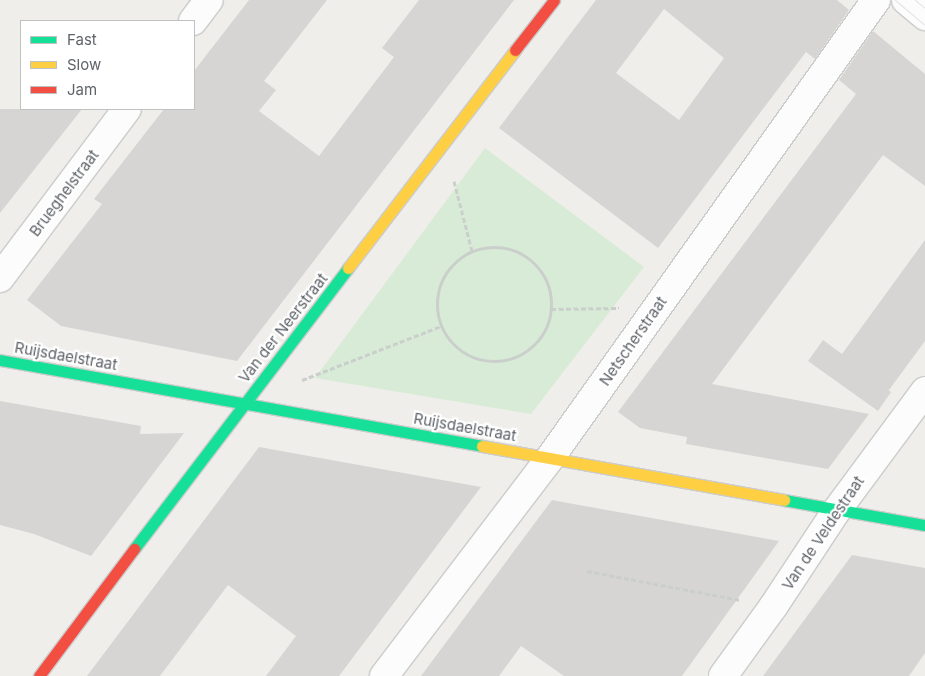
<!DOCTYPE html>
<style>
body{margin:0}
#map{position:relative;width:925px;height:676px;overflow:hidden;background:#efeeea;font-family:Inter,sans-serif}
div>[style]{position:absolute}
.green>*{inset:0;background:#d8ebd6}
.building>*{inset:0;background:#d6d5d3}
.path>*{height:3px;margin-top:-1.5px;transform-origin:0;background:repeating-linear-gradient(90deg,#cacfcc 0 5px,transparent 0 7.5px)}
.path>.ring{margin:-1.5px;padding:0;box-sizing:content-box;background:none;border:3px solid #cacfcc;border-radius:50%}
.roads{filter:drop-shadow(1px 0 #cbcccc) drop-shadow(-1px 0 #cbcccc) drop-shadow(0 1px #cbcccc) drop-shadow(0 -1px #cbcccc)}
.street>*{height:28px;margin:-14px;padding:0 14px;transform-origin:14px;border-radius:14px;background:#fdfcfc}
.fast>*{height:11px;margin:-5.5px;padding:0 5.5px;transform-origin:5.5px;border-radius:5.5px;background:#16e098}
.slow>*{height:11px;margin:-5.5px;padding:0 5.5px;transform-origin:5.5px;border-radius:5.5px;background:#ffcf43}
.jam>*{height:11px;margin:-5.5px;padding:0 5.5px;transform-origin:5.5px;border-radius:5.5px;background:#f24e42}
.tram>*{height:1px;margin:-0.5px;padding:0 0.5px;transform-origin:0.5px;border-radius:0.5px;background:#e4e4e4}
span{translate:-50% -50%;white-space:nowrap;text-align:center;line-height:1.15;-webkit-text-stroke:4.5px #fff;paint-order:stroke}
.street-label{font-size:15px;color:#5f6368}
.legend{position:absolute;left:20px;top:20px;width:175px;height:90px;box-sizing:border-box;background:#fff;border:1px solid #bfc1c3;margin:0;padding:6px 9px;list-style:none;font-size:15px;color:#5f6368}
.legend li{display:flex;align-items:center;gap:10px;height:25px}
.legend b{width:25px;border:1px solid #bfc1c3}
</style>
<div id="map">
<div class="green">
<div style="clip-path:polygon(485px 148px,644px 267px,531px 414px,315px 378px)"></div>
</div>
<div class="building">
<div style="clip-path:polygon(249px 0,327px 0,264px 81px,276px 90px,259px 111px,319px 156px,394px 57px,382px 48px,419px 0,514px 0,237px 361px,61px 326px,27px 300px,102px 204px,94px 199px,164px 109px,194px 109px,194px 71px)"></div>
<div style="clip-path:polygon(evenodd,596px 0,837px 0,849px 10px,815px 59px,806px 52px,658px 248px,499px 128px,596px 0,664px 9px,724px 58px,679px 120px,616px 73px,664px 9px)"></div>
<div style="clip-path:polygon(873px 31px,925px 74px,925px 186px,883px 155px,712px 384px,869px 414px,828px 469px,686px 444px,687px 437px,640px 428px,618px 412px,856px 94px,839px 80px)"></div>
<div style="clip-path:polygon(0 109px,82px 109px,0 213px)"></div>
<div style="clip-path:polygon(925px 240px,925px 341px,889px 390px,887px 389px,891px 392px,878px 411px,808px 361px,823px 340px,842px 354px)"></div>
<div style="clip-path:polygon(0 401px,141px 426px,140px 434px,184px 433px,91px 556px,34px 534px,0 525px)"></div>
<div style="clip-path:polygon(259px 447px,481px 487px,339px 676px,266px 676px,296px 636px,228px 585px,160px 676px,87px 676px)"></div>
<div style="clip-path:polygon(552px 500px,568px 503px,779px 541px,682px 676px,564px 676px,521px 646px,499px 676px,421px 676px)"></div>
<div style="clip-path:polygon(852px 555px,925px 568px,925px 653px,909px 676px,763px 676px)"></div>
</div>
<div class="path">
<div style="left:454px;top:181px;width:72px;rotate:75.6deg"></div>
<div class="ring" style="left:437px;top:247px;width:111px;height:111px"></div>
<div style="left:551px;top:309px;width:68px;rotate:-0.8deg"></div>
<div style="left:302px;top:380px;width:149px;rotate:-21.2deg"></div>
<div style="left:587px;top:571px;width:157px;rotate:10.7deg"></div>
</div>
<div class="roads">
<div class="street">
<div style="left:906px;top:0;width:25px;rotate:40deg"></div>
<div style="left:193px;top:21px;width:26px;rotate:-53deg"></div>
<div style="left:0;top:278px;width:211px;rotate:-53.1deg"></div>
<div style="left:384px;top:676px;width:274px;rotate:-52.7deg"></div>
<div style="left:550px;top:458px;width:562px;rotate:-54.56deg"></div>
<div style="left:723px;top:676px;width:85px;rotate:-54.1deg"></div>
<div style="left:773px;top:607px;width:116px;rotate:-56.6deg"></div>
<div style="left:837px;top:510px;width:148px;rotate:-53.5deg"></div>
</div>
<div class="fast">
<div style="left:0;top:360px;width:490px;rotate:10.1deg"></div>
<div style="left:784px;top:500px;width:143px;rotate:10.1deg"></div>
<div style="left:134px;top:549px;width:353px;rotate:-52.7deg"></div>
</div>
<div class="slow">
<div style="left:348px;top:268px;width:275px;rotate:-52.5deg"></div>
<div style="left:482px;top:446px;width:307px;rotate:10.1deg"></div>
</div>
<div class="jam">
<div style="left:515px;top:50px;width:63px;rotate:-52deg"></div>
<div style="left:39px;top:676px;width:159px;rotate:-53.2deg"></div>
</div>
</div>
<div class="tram">
<div style="left:895px;top:0;width:39px;rotate:40deg"></div>
<div style="left:915px;top:0;width:13px;rotate:39deg"></div>
</div>
<div class="street-label">
<span style="left:64px;top:193px;rotate:-53deg">Brueghelstraat</span>
<span style="left:283px;top:328px;rotate:-52deg">Van der Neerstraat</span>
<span style="left:633px;top:341px;rotate:-55deg">Netscherstraat</span>
<span style="left:66px;top:356px;rotate:10deg">Ruijsdaelstraat</span>
<span style="left:465px;top:427px;rotate:10deg">Ruijsdaelstraat</span>
<span style="left:823px;top:533px;rotate:-56deg">Van de Veldestraat</span>
</div>
<ul class="legend">
<li><b style="height:6px;background:#16e098"></b>Fast</li>
<li><b style="height:6px;background:#ffcf43"></b>Slow</li>
<li><b style="height:6px;background:#f24e42"></b>Jam</li>
</ul>
</div>
